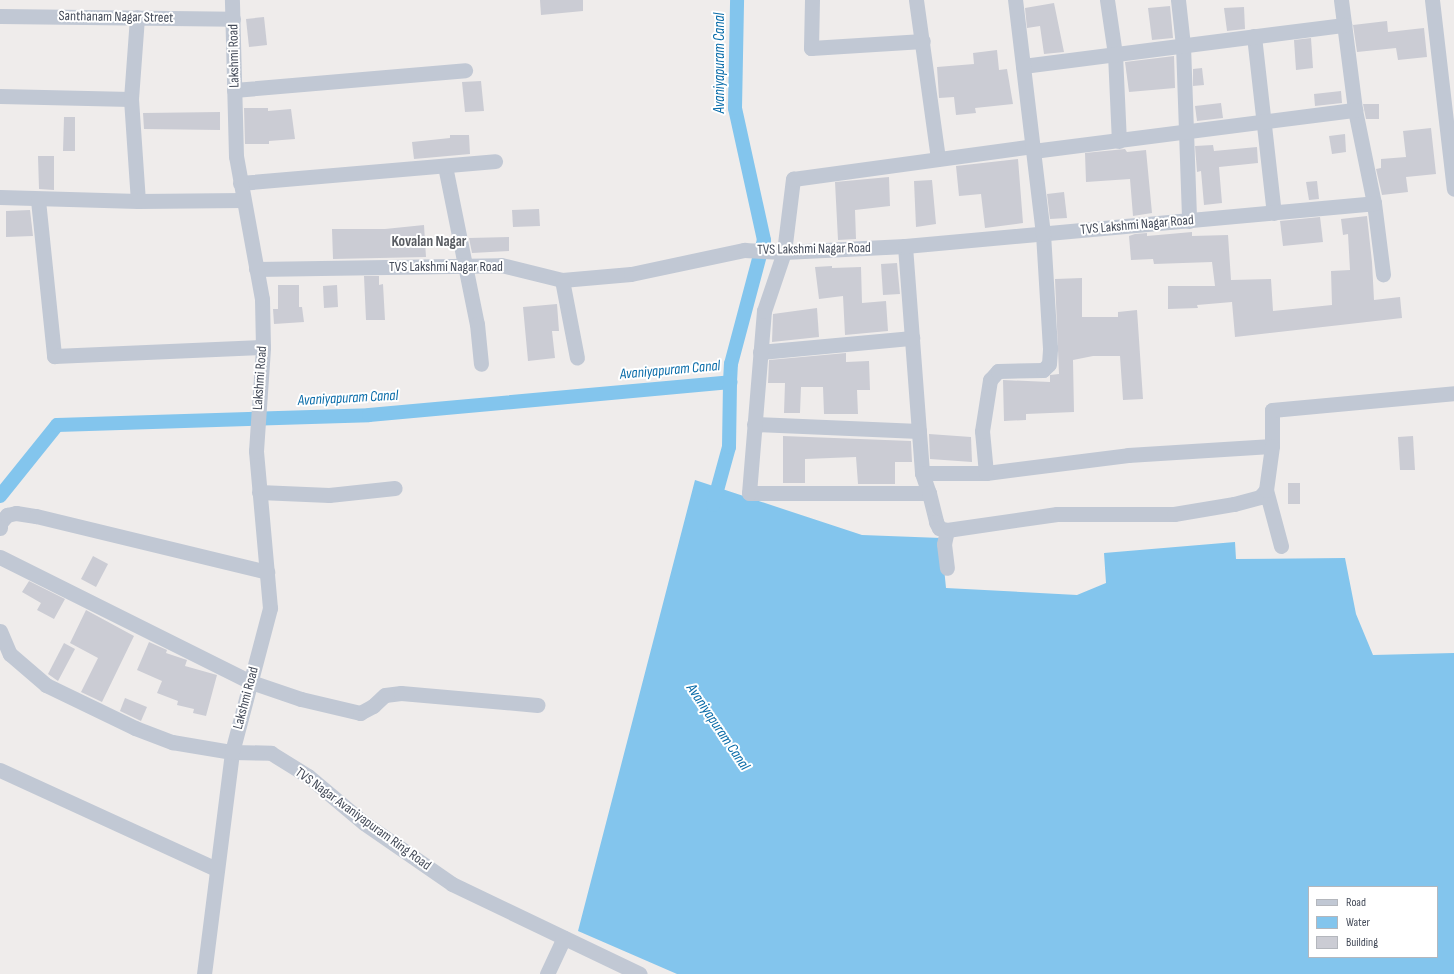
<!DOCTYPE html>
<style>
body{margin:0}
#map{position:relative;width:1454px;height:974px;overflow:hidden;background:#efeceb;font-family:"Sofia Sans Condensed",sans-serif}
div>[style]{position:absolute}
.water>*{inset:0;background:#83c5ed}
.canal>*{height:14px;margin:-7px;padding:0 7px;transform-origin:7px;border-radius:7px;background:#83c5ed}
.building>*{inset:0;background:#cbccd4}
.minor>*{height:15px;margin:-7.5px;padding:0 7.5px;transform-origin:7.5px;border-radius:7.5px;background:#c1c8d4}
span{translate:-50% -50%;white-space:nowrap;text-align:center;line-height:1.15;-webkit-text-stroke:4px #fff;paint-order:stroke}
.street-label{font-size:14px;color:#444b59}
.water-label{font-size:15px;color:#086ba8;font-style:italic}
.neighbourhood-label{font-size:15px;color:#585b61;font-weight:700}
.legend{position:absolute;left:1308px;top:886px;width:130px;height:72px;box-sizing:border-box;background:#fff;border:1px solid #b4b7bd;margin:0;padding:5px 7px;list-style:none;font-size:12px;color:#444b59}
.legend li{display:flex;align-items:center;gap:8px;height:20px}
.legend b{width:20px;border:1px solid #b4b7bd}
</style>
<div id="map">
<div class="water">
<div style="clip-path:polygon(evenodd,695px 480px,862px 535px,941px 538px,946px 588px,1077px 595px,1106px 583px,1104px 553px,1235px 542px,1236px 559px,1345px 558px,1356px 614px,1373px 655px,1454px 653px,1454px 974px,677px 974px,578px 931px,695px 480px,1309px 887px,1437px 887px,1437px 957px,1309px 957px,1309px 887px)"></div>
</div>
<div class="canal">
<div style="left:0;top:496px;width:91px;rotate:-51.2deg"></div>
<div style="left:57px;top:425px;width:312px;rotate:-1.8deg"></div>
<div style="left:369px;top:415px;width:363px;rotate:-5.2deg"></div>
<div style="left:730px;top:382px;width:18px;rotate:-87deg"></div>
<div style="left:731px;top:364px;width:128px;rotate:-75.1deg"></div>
<div style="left:764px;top:240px;width:135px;rotate:-102.4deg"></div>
<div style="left:735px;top:108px;width:108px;rotate:-88.9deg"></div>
<div style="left:713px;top:505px;width:60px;rotate:-74.6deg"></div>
<div style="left:729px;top:447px;width:65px;rotate:-89.1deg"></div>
</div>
<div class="building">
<div style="clip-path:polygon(540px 0,583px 0,583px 11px,541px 15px)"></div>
<div style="clip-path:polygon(1054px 3px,1064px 52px,1044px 54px,1040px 26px,1027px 28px,1025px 8px)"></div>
<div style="clip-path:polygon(1170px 6px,1173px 38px,1152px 40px,1148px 8px)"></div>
<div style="clip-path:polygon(1244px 7px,1245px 29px,1227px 31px,1224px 8px)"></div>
<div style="clip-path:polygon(264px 17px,267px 45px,249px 47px,246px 19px)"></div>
<div style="clip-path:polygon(1387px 21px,1388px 32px,1424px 28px,1427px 57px,1398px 60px,1396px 48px,1357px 52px,1353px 25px)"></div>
<div style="clip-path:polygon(1311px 38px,1313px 68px,1296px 70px,1294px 40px)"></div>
<div style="clip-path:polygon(997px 50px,999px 70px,1007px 69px,1013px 104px,975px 108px,976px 113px,956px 115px,954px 97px,939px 98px,937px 67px,974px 64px,973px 53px)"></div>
<div style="clip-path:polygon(1174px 56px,1175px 88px,1129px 92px,1125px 62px)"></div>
<div style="clip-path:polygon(1202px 68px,1204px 85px,1193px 86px,1193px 69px)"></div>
<div style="clip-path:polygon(481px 81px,484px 111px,465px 112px,462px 82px)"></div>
<div style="clip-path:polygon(1341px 91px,1342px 103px,1315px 106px,1314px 94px)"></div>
<div style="clip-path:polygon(1221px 103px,1223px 118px,1197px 121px,1195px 106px)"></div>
<div style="clip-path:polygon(1363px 104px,1379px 104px,1379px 119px,1366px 119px)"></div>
<div style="clip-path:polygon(244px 108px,268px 108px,268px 111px,291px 109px,295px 139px,269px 141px,269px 144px,245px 144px)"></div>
<div style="clip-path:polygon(220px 112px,220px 130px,144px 129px,143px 113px)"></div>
<div style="clip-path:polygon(64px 117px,75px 117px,75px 151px,63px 151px)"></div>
<div style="clip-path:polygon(1431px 128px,1436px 174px,1406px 177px,1408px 192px,1382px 195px,1376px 169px,1381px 168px,1381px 159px,1406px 157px,1403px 131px)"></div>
<div style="clip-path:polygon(1345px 134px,1346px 152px,1332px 154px,1329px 136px)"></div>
<div style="clip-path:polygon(450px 135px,469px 135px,470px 154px,414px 159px,412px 142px,450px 138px)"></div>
<div style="clip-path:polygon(1213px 145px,1214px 151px,1257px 147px,1258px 163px,1219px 167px,1222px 203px,1204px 205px,1201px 171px,1197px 172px,1195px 146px)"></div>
<div style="clip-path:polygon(1125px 149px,1127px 152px,1146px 150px,1152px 213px,1133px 216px,1130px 179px,1086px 182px,1085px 153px)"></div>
<div style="clip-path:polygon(38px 156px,54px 156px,54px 190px,39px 189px)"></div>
<div style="clip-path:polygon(1018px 159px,1023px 223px,985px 228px,981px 194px,959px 196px,956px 166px)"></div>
<div style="clip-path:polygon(889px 177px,890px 206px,855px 210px,856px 239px,838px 240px,835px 182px)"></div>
<div style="clip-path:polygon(932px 180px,936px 224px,916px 227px,914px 181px)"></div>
<div style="clip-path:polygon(1317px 181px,1319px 199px,1309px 200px,1306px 182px)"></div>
<div style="clip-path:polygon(1064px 192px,1067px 218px,1050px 219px,1047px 194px)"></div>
<div style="clip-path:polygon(539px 209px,540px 226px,513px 227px,512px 210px)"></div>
<div style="clip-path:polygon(30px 210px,33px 236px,6px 237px,6px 211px)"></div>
<div style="clip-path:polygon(1367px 216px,1372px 262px,1374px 300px,1400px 297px,1402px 318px,1235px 337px,1232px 302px,1197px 305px,1198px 308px,1168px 309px,1168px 286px,1215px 286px,1212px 262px,1154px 264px,1153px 259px,1131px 260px,1129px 236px,1135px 234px,1147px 233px,1147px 236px,1192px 232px,1192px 236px,1228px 235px,1231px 280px,1271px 279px,1273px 311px,1332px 305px,1331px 271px,1350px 270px,1348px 234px,1343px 235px,1341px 219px)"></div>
<div style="clip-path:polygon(1320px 217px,1323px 242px,1283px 246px,1280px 221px)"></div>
<div style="clip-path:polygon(424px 225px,426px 257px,333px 259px,332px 229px,385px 229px)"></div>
<div style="clip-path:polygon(509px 237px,509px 251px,472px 253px,469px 238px)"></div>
<div style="clip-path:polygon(897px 263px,900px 294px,883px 295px,881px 264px)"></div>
<div style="clip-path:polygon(832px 266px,832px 268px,861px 267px,862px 303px,886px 301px,888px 331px,845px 335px,843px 296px,819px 299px,815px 267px)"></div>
<div style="clip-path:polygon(364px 276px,379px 276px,379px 285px,383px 284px,385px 320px,366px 320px)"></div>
<div style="clip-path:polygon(1082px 278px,1082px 317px,1118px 317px,1118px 312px,1137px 310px,1143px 399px,1123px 400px,1120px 356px,1093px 356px,1073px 360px,1074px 412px,1026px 414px,1026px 420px,1004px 421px,1003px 380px,1050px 382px,1050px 375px,1059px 374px,1055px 279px)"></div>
<div style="clip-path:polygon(278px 285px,299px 285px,299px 307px,302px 307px,304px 322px,274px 324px,273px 309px,278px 309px)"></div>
<div style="clip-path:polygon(337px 285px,338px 307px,324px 308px,323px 286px)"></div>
<div style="clip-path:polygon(557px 304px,559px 331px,552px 331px,555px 358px,528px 361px,523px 307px)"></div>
<div style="clip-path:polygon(817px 308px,819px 337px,772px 342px,773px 314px)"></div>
<div style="clip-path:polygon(846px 353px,846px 362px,869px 361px,870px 390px,857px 390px,858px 414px,824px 414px,823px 387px,801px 387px,800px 413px,784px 413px,785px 383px,768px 383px,769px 360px)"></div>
<div style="clip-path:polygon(929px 434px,971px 437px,972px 462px,930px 459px)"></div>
<div style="clip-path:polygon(783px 436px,911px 441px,912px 462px,895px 462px,895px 484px,858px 484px,856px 457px,805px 459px,805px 483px,783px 483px)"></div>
<div style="clip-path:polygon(1413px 436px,1415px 470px,1400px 470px,1398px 437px)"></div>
<div style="clip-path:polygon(1288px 483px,1300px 483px,1300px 504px,1288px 504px)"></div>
<div style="clip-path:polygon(93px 556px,108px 564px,96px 587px,81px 579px)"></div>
<div style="clip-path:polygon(29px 581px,65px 599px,54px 619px,37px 610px,41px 603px,22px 592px)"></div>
<div style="clip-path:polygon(86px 610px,134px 636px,102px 702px,81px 692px,98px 658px,70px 643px)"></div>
<div style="clip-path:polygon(149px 642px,167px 650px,166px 653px,187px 660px,185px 666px,217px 675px,206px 716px,193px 713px,194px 709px,177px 705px,178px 701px,157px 693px,162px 681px,137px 670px)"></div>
<div style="clip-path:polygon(64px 643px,75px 649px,58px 681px,48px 674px)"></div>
<div style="clip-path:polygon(125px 698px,147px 707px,141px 721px,120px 711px)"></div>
</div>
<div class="minor">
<div style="left:812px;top:0;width:48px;rotate:91.2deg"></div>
<div style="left:811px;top:48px;width:112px;rotate:-3.6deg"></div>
<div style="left:916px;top:0;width:160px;rotate:82.1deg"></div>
<div style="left:1107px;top:0;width:55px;rotate:81.6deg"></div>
<div style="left:1115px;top:54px;width:87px;rotate:87.4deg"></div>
<div style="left:1178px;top:0;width:45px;rotate:83.7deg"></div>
<div style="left:1183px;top:45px;width:176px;rotate:88deg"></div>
<div style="left:1341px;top:0;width:111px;rotate:82.7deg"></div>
<div style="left:1355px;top:110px;width:95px;rotate:78.5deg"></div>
<div style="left:1374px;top:203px;width:72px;rotate:82.8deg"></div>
<div style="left:1432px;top:0;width:190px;rotate:83.4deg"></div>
<div style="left:0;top:16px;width:233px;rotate:0.7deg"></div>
<div style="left:1254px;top:36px;width:178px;rotate:83.6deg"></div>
<div style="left:1023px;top:66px;width:324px;rotate:-7.3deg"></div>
<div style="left:234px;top:90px;width:232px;rotate:-4.9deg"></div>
<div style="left:0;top:96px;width:131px;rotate:1.3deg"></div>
<div style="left:131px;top:99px;width:82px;rotate:-85.8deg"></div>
<div style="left:131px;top:99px;width:102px;rotate:86.1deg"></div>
<div style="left:1033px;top:151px;width:325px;rotate:-7.3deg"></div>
<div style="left:445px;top:166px;width:161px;rotate:78.6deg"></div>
<div style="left:477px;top:324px;width:40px;rotate:84.3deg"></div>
<div style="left:240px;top:183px;width:256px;rotate:-4.9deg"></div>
<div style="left:0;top:197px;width:138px;rotate:1.7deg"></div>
<div style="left:138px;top:201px;width:105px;rotate:-0.5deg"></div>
<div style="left:38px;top:200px;width:157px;rotate:84.1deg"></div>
<div style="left:54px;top:356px;width:209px;rotate:-2.5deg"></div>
<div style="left:905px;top:246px;width:228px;rotate:85.7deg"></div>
<div style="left:922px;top:473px;width:64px"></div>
<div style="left:986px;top:473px;width:143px;rotate:-7.2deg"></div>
<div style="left:1128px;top:455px;width:144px;rotate:-3.6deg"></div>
<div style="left:1272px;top:446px;width:36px;rotate:-90deg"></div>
<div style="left:1272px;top:410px;width:183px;rotate:-5.3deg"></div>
<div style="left:256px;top:269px;width:245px;rotate:-0.9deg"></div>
<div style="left:501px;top:265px;width:63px;rotate:13.8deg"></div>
<div style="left:562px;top:280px;width:69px;rotate:-5deg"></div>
<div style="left:631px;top:274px;width:116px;rotate:-12deg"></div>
<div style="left:744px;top:250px;width:40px;rotate:2.9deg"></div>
<div style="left:784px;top:252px;width:121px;rotate:-2.8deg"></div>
<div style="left:905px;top:246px;width:471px;rotate:-5.2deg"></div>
<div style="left:562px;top:280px;width:79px;rotate:79.1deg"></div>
<div style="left:760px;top:352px;width:153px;rotate:-5.3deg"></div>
<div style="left:754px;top:424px;width:165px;rotate:2.4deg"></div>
<div style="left:922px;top:473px;width:21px;rotate:71deg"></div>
<div style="left:929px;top:493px;width:180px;rotate:180deg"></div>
<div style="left:749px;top:493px;width:183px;rotate:-85.3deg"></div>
<div style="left:764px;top:311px;width:62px;rotate:-71.3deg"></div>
<div style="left:784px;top:252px;width:74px;rotate:-83deg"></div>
<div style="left:793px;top:179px;width:242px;rotate:-7.8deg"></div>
<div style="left:986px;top:473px;width:42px;rotate:-95.4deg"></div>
<div style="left:982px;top:431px;width:52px;rotate:-81.1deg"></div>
<div style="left:990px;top:380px;width:12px;rotate:-48deg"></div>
<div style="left:998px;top:371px;width:45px;rotate:-1.3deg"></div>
<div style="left:1043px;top:370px;width:8px;rotate:-45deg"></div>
<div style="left:1049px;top:364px;width:16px;rotate:-86deg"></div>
<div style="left:1050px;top:348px;width:114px;rotate:-93.5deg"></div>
<div style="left:1043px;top:234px;width:236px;rotate:-96.8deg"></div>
<div style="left:1266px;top:490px;width:58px;rotate:75deg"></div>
<div style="left:259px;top:492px;width:70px;rotate:2.5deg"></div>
<div style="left:329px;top:495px;width:66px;rotate:-6.1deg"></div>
<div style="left:929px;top:493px;width:30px;rotate:76deg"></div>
<div style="left:936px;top:522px;width:7px;rotate:63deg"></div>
<div style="left:939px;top:528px;width:8px;rotate:14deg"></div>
<div style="left:947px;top:530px;width:111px;rotate:-8.3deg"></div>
<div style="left:1057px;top:514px;width:117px"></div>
<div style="left:1174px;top:514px;width:61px;rotate:-9.5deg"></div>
<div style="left:1234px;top:504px;width:27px;rotate:-15deg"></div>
<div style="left:1260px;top:497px;width:9px;rotate:-49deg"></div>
<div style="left:1266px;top:490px;width:44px;rotate:-82.2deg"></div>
<div style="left:0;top:528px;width:5px;rotate:-90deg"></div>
<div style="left:0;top:523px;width:11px;rotate:-49deg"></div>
<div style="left:7px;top:515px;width:9px;rotate:-13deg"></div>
<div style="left:16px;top:513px;width:20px;rotate:9deg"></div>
<div style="left:36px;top:516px;width:238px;rotate:13.6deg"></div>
<div style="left:947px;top:530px;width:14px;rotate:102deg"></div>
<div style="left:944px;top:544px;width:24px;rotate:83deg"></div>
<div style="left:0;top:557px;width:280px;rotate:26.5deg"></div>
<div style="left:251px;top:682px;width:53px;rotate:18.8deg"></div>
<div style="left:301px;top:699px;width:61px;rotate:13.3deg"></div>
<div style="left:360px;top:713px;width:15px;rotate:-28deg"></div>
<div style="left:373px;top:706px;width:16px;rotate:-43deg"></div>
<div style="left:385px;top:695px;width:16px;rotate:-7deg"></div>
<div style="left:401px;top:693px;width:137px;rotate:5deg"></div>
<div style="left:0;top:631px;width:25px;rotate:67deg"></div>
<div style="left:10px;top:654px;width:48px;rotate:40.7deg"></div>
<div style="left:46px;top:685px;width:99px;rotate:25.8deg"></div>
<div style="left:135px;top:728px;width:40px;rotate:21deg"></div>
<div style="left:172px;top:742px;width:61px;rotate:9.5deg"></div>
<div style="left:232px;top:752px;width:39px;rotate:1deg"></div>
<div style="left:271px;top:753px;width:44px;rotate:31.9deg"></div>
<div style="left:308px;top:776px;width:73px;rotate:40deg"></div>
<div style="left:364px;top:823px;width:107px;rotate:34.7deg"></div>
<div style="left:452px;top:884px;width:208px;rotate:25.6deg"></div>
<div style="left:0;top:770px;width:238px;rotate:24.6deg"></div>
<div style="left:204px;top:974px;width:224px;rotate:-82.8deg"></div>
<div style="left:232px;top:752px;width:149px;rotate:-75.2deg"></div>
<div style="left:270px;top:608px;width:158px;rotate:-95.1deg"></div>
<div style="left:256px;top:451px;width:104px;rotate:-86.1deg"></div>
<div style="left:263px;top:347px;width:48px;rotate:-91.2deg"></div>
<div style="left:262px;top:299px;width:145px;rotate:-100.3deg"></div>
<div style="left:236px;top:156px;width:156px;rotate:-91.5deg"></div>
<div style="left:547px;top:974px;width:40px;rotate:-65deg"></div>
</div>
<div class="street-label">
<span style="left:116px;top:17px;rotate:1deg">Santhanam Nagar Street</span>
<span style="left:234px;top:56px;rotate:-91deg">Lakshmi Road</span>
<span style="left:1137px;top:225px;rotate:-5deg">TVS Lakshmi Nagar Road</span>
<span style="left:814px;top:249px;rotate:-1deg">TVS Lakshmi Nagar Road</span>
<span style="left:446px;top:267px">TVS Lakshmi Nagar Road</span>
<span style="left:260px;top:378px;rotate:-86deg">Lakshmi Road</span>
<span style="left:246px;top:698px;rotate:-75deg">Lakshmi Road</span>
<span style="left:363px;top:819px;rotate:36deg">TVS Nagar Avaniyapuram Ring Road</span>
</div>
<div class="water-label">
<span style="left:720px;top:63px;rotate:-90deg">Avaniyapuram Canal</span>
<span style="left:670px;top:370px;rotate:-5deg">Avaniyapuram Canal</span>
<span style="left:348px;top:398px;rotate:-3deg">Avaniyapuram Canal</span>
<span style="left:718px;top:727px;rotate:56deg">Avaniyapuram Canal</span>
</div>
<div class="neighbourhood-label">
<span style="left:429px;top:242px">Kovalan Nagar</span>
</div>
<ul class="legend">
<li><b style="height:5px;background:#c1c8d4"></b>Road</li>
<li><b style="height:11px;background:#83c5ed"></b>Water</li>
<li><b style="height:11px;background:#cbccd4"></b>Building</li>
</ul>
</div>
